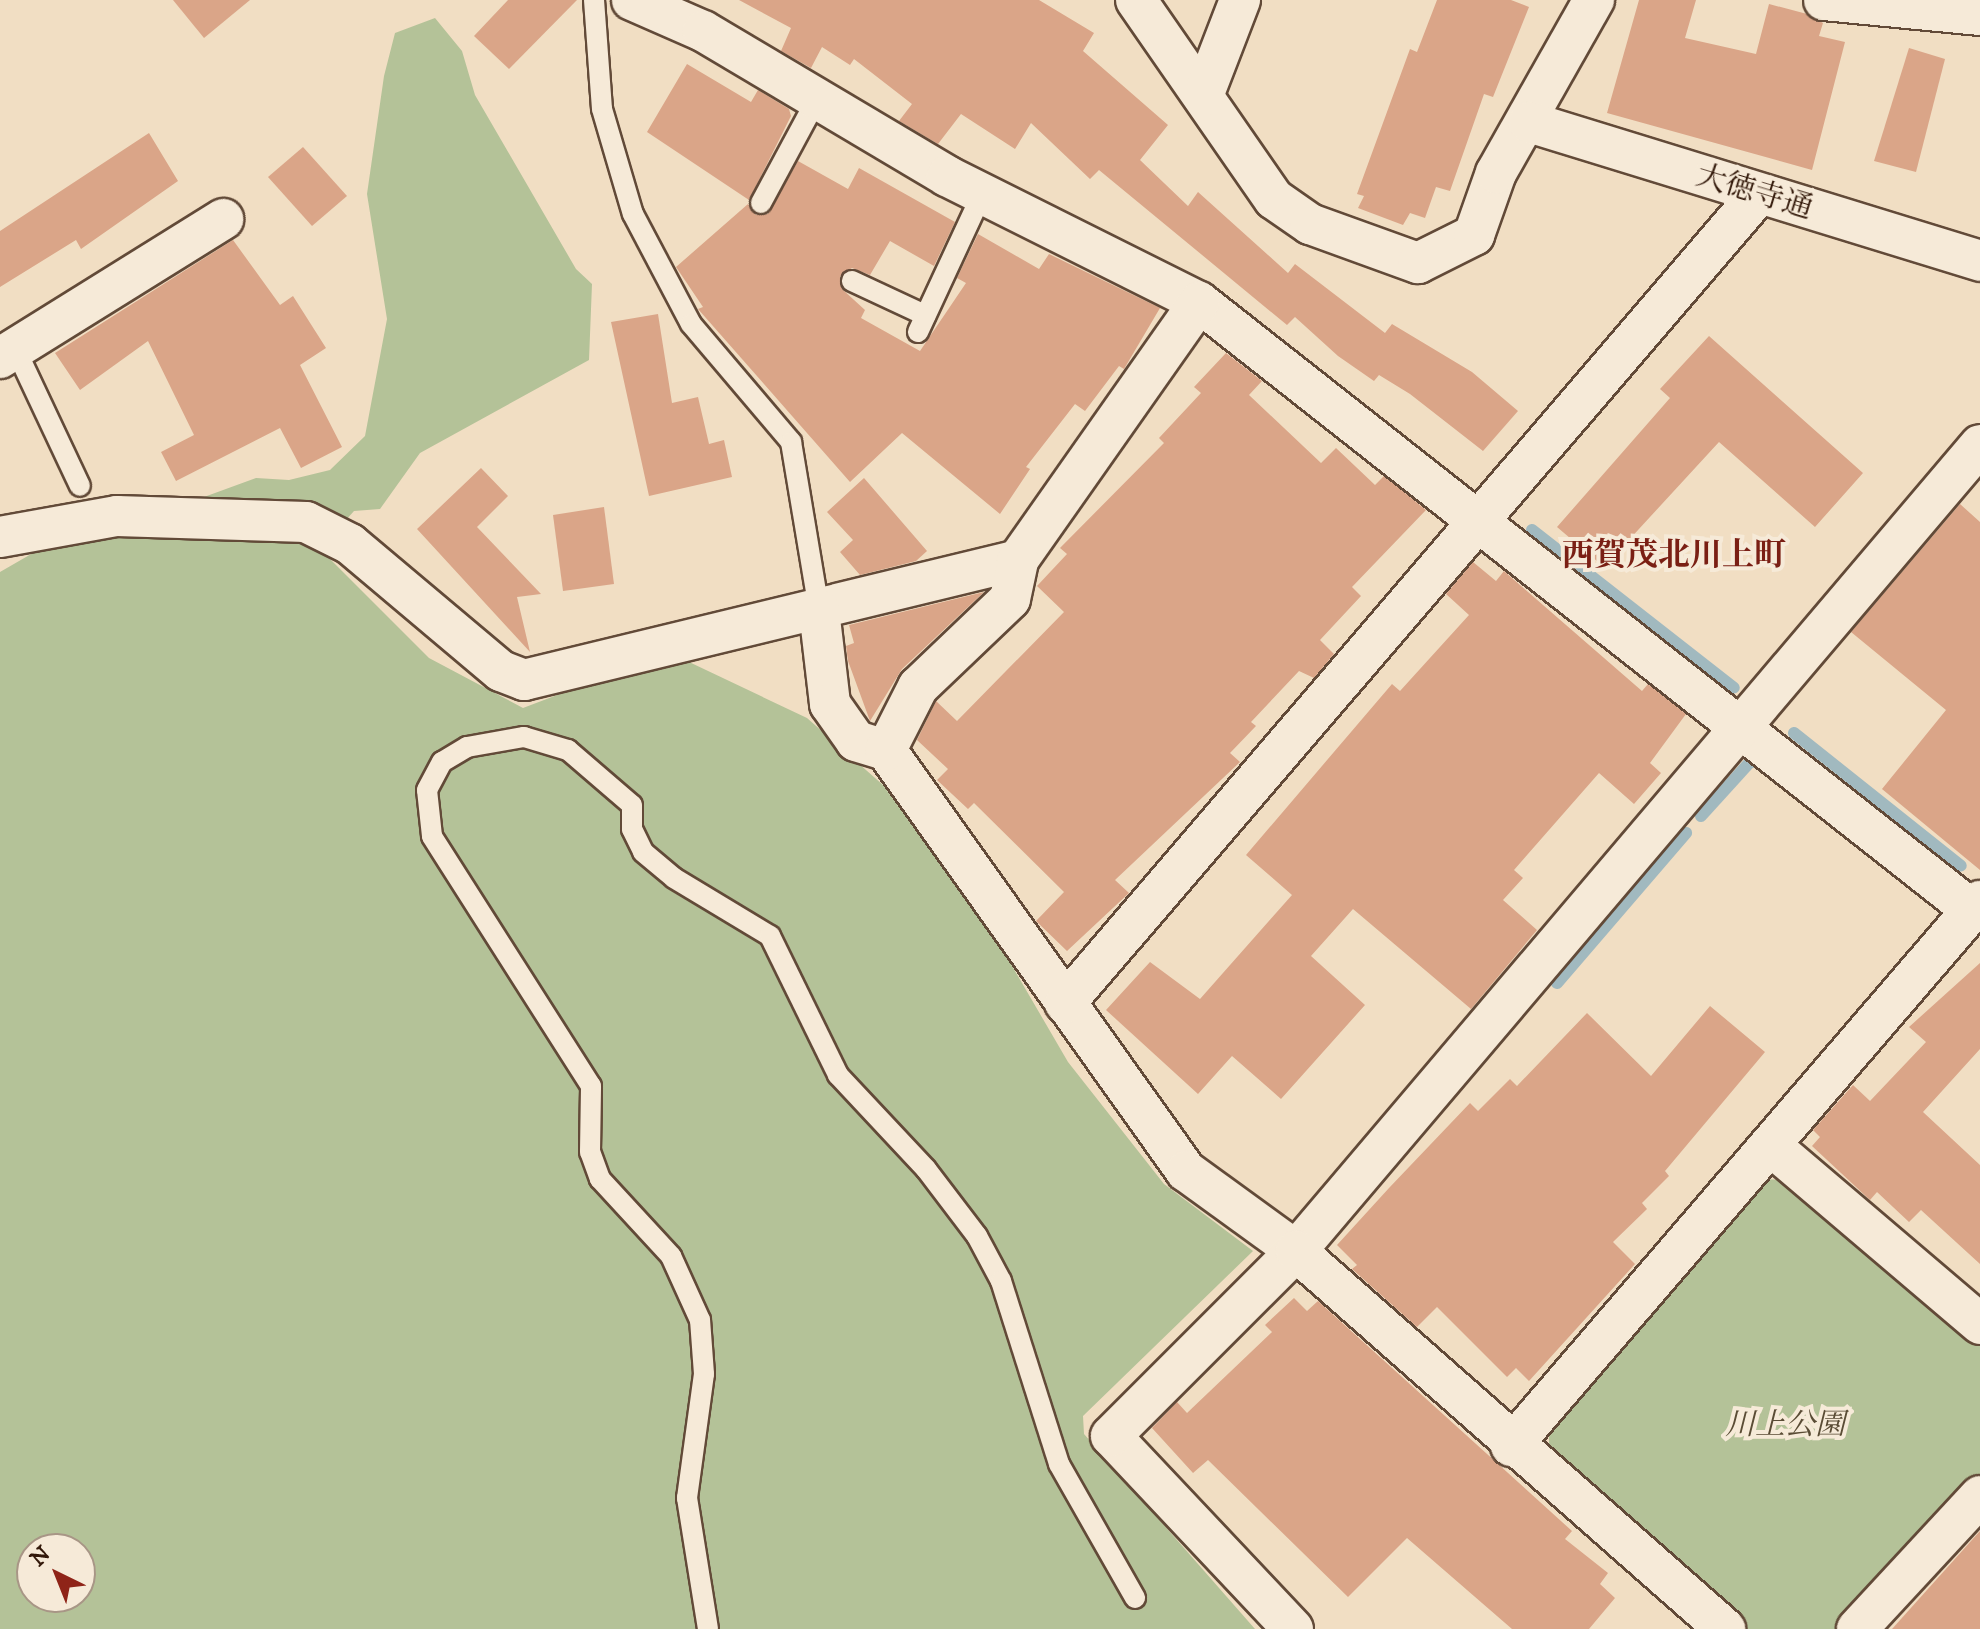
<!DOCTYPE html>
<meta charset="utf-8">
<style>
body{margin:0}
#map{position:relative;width:1980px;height:1629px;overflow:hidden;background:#f1dec3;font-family:"IM FELL DW Pica","Noto Serif JP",serif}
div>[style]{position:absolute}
.green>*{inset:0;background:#b4c298}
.stream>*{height:12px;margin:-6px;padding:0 6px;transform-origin:6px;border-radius:6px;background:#a1b9bf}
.building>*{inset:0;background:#daa588}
.roads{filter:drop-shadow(2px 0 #624a38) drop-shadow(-2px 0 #624a38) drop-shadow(0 2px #624a38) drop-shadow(0 -2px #624a38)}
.lane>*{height:20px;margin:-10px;padding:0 10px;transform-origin:10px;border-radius:10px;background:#f6ead8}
.street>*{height:40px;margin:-20px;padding:0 20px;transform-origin:20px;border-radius:20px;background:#f6ead8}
span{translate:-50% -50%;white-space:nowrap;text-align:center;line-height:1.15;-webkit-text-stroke:8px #f6ead8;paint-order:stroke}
.street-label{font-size:30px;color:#33190a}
.park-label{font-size:30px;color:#5a4c35;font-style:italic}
.neighbourhood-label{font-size:32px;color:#7a1f14;font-weight:700}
.north{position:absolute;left:16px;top:1533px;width:80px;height:80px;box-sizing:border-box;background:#f6ead8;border:2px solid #a89686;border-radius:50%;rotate:317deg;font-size:22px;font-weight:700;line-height:32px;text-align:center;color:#33190a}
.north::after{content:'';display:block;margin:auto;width:28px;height:36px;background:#8f2418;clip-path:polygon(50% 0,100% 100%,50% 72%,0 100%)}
</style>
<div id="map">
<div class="green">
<div style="clip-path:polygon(evenodd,435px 18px,462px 51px,475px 95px,576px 269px,592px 284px,589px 360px,420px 453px,380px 509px,354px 511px,320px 549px,429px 658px,523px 708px,594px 681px,687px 661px,807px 718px,883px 785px,1008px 959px,1068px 1062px,1164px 1184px,1253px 1251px,1083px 1416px,1084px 1434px,1255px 1629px,0 1629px,0 572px,52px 542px,122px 527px,256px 478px,289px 480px,330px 470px,365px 436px,387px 319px,367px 194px,384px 76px,395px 33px,435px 18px,32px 1549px,80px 1549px,80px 1597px,32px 1597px,32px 1549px)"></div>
<div style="clip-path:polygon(1762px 1179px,1788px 1180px,1980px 1345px,1980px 1475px,1842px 1629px,1747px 1629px,1549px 1460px,1549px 1425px)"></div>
</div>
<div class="stream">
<div style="left:1532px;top:530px;width:256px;rotate:38deg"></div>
<div style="left:1794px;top:733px;width:213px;rotate:38.5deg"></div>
<div style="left:1701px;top:816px;width:73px;rotate:-47.8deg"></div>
<div style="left:1750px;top:762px;width:16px;rotate:-4deg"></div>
<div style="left:1557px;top:983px;width:198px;rotate:-49.3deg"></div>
</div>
<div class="building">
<div style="clip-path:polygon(173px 0,250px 0,204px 38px)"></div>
<div style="clip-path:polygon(508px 0,577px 0,509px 69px,474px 36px)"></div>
<div style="clip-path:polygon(739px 0,1039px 0,1094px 33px,1083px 51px,1168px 125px,1140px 160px,1188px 206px,1198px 192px,1288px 273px,1295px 264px,1385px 333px,1392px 324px,1472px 372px,1518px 411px,1483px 451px,1410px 394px,1379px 375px,1374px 381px,1338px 356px,1295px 317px,1287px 325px,1099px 170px,1090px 179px,1031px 123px,1015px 149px,961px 114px,938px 144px,899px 121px,912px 104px,854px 59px,850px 65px,822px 47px,811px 68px,781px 51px,791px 28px)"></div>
<div style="clip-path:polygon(1437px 0,1511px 0,1529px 7px,1493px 97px,1484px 94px,1450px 191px,1436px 187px,1425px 218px,1410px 213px,1403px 225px,1358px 208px,1364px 196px,1357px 194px,1410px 49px,1417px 52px)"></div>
<div style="clip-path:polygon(1639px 0,1696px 0,1685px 38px,1756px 54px,1769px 4px,1807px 14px,1823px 23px,1819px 36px,1845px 42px,1812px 170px,1607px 113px)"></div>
<div style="clip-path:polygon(1909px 48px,1945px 59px,1916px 172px,1874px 161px)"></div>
<div style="clip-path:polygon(687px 64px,751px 102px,758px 90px,789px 109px,791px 116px,749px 200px,647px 132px)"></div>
<div style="clip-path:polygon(149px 133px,178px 181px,81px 249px,76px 240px,0 287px,0 231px)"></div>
<div style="clip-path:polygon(303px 147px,347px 196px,312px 226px,268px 177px)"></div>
<div style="clip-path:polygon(798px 161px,848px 189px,859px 168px,955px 222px,934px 266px,890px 241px,870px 275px,852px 268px,840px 276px,842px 289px,865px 310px,861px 318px,920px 351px,966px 283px,957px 278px,978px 234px,1039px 269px,1049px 254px,1160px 308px,1124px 369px,1119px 366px,1085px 411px,1075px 404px,1026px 467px,1030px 469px,1000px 514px,902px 433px,850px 482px,698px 309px,703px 307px,676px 267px,748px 204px,756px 215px,768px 214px)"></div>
<div style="clip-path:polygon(233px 240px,280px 305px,293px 296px,326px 348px,300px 365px,342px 447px,301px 468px,280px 428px,176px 481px,161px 452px,194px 435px,148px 341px,80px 390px,55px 353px)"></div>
<div style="clip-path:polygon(658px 314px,672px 403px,698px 397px,709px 444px,724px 440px,732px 477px,649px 496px,611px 322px)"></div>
<div style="clip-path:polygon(1709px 336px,1863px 473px,1815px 527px,1719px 442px,1604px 567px,1557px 527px,1670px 398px,1660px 389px)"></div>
<div style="clip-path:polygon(1226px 353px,1262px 381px,1249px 395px,1321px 463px,1336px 448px,1375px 485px,1384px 476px,1426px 510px,1352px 587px,1361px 596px,1320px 640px,1334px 654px,1314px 678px,1299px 671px,1251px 722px,1256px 726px,1230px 753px,1240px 762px,1115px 880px,1129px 893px,1067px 951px,1036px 921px,1064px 892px,974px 803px,968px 809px,937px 780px,948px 769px,917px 740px,936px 701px,957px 721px,1064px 612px,1037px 586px,1067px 554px,1060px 548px,1164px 443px,1159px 438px,1201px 393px,1194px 387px)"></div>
<div style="clip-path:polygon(481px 468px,508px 496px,477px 527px,541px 594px,517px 597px,530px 652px,417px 529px)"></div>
<div style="clip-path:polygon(864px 478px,927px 551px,916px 561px,860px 575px,840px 552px,853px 540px,827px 512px)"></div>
<div style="clip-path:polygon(1960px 504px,1980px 522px,1980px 870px,1882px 789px,1946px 710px,1851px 632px)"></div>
<div style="clip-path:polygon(604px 507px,614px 584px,563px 591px,553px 515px)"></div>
<div style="clip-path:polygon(1473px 562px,1496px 581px,1504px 571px,1642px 691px,1648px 684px,1686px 714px,1650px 763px,1661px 773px,1634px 804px,1599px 773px,1514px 870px,1523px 878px,1503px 900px,1537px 930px,1471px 1009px,1353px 909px,1311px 956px,1365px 1005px,1281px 1099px,1232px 1056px,1198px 1094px,1106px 1010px,1150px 962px,1200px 999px,1292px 895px,1246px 855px,1392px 684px,1400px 691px,1469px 615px,1446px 594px)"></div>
<div style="clip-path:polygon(984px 592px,902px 669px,870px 721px,848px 661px,846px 646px,854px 643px,849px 625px)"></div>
<div style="clip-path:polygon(1980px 963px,1980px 1049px,1923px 1112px,1980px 1165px,1980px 1264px,1921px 1210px,1909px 1222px,1877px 1192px,1870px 1200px,1812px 1146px,1820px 1137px,1813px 1130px,1853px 1085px,1870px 1101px,1926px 1042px,1909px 1027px)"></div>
<div style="clip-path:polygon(1710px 1006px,1765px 1052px,1665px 1171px,1669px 1176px,1642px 1203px,1647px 1209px,1613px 1242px,1635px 1264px,1529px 1381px,1516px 1368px,1507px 1377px,1437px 1307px,1417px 1327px,1352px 1269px,1357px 1265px,1337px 1245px,1389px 1188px,1470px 1103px,1478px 1111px,1510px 1079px,1517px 1086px,1587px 1013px,1651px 1076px)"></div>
<div style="clip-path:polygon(1294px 1298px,1307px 1311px,1318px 1301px,1572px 1531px,1565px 1539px,1608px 1573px,1600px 1584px,1615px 1598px,1589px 1629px,1512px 1629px,1407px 1538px,1348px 1597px,1208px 1460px,1193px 1473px,1152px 1428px,1177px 1402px,1187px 1413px,1272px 1332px,1265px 1325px)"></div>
<div style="clip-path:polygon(1980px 1531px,1980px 1629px,1892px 1629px)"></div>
</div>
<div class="roads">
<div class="lane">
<div style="left:594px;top:0;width:109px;rotate:85.8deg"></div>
<div style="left:602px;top:109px;width:109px;rotate:73.6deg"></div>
<div style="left:633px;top:214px;width:124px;rotate:62.2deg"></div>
<div style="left:691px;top:324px;width:155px;rotate:49.7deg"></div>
<div style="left:791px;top:442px;width:170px;rotate:80.5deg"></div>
<div style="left:761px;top:203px;width:118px;rotate:-61.7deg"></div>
<div style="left:852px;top:281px;width:81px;rotate:25deg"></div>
<div style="left:918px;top:332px;width:152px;rotate:-65.1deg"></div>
<div style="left:16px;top:350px;width:150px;rotate:64.8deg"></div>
<div style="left:708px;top:1629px;width:133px;rotate:-99.1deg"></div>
<div style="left:687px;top:1498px;width:125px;rotate:-82.2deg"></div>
<div style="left:704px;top:1374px;width:54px;rotate:-94.2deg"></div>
<div style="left:700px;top:1320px;width:70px;rotate:-114.4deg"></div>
<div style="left:671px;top:1256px;width:105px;rotate:-132.7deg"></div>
<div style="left:600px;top:1179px;width:29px;rotate:-110deg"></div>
<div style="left:590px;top:1152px;width:66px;rotate:-89.1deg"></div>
<div style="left:591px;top:1086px;width:296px;rotate:-122.5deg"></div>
<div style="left:432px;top:836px;width:46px;rotate:-96.2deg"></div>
<div style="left:427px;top:790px;width:32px;rotate:-62deg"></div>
<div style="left:442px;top:762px;width:29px;rotate:-31deg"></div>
<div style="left:467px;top:747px;width:58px;rotate:-10deg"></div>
<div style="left:524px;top:737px;width:46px;rotate:16.5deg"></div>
<div style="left:568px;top:750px;width:84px;rotate:40.7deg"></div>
<div style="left:632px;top:805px;width:24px;rotate:90deg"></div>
<div style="left:632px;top:829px;width:25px;rotate:64deg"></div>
<div style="left:643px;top:852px;width:40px;rotate:40deg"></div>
<div style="left:674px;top:878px;width:112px;rotate:31.1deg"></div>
<div style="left:770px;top:936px;width:155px;rotate:63.9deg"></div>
<div style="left:838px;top:1075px;width:129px;rotate:46.9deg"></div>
<div style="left:926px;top:1169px;width:84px;rotate:52.7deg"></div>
<div style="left:977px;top:1236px;width:51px;rotate:61.9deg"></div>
<div style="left:1001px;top:1281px;width:192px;rotate:72.4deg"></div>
<div style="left:1059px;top:1464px;width:154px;rotate:60.4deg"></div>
</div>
<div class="street">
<div style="left:632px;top:0;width:77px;rotate:23.6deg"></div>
<div style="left:703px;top:31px;width:284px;rotate:30.7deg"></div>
<div style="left:947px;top:176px;width:282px;rotate:26.6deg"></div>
<div style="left:1199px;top:302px;width:983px;rotate:38.19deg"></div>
<div style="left:1136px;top:0;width:242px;rotate:55.3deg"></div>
<div style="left:1274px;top:199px;width:44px;rotate:34.8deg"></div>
<div style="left:1310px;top:224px;width:115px;rotate:19.9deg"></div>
<div style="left:1418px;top:263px;width:63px;rotate:-26.6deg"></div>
<div style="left:1474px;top:235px;width:66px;rotate:-70.5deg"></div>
<div style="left:1496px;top:173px;width:199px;rotate:-60.5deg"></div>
<div style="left:1824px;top:0;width:157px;rotate:5.5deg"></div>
<div style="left:1203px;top:96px;width:103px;rotate:-68.9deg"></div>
<div style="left:1529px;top:122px;width:472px;rotate:17.1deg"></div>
<div style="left:0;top:358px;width:263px;rotate:-31.9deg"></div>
<div style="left:0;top:537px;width:119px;rotate:-10.2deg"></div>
<div style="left:117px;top:516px;width:189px;rotate:1.8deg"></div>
<div style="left:306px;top:522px;width:49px;rotate:26.6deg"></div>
<div style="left:350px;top:544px;width:197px;rotate:40.1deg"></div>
<div style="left:501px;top:671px;width:25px;rotate:21deg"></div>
<div style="left:524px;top:680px;width:508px;rotate:-13.65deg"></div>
<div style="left:1018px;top:560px;width:315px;rotate:-54.9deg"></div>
<div style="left:819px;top:610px;width:95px;rotate:83.3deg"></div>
<div style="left:830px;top:704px;width:45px;rotate:54.9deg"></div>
<div style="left:856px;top:741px;width:31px;rotate:17deg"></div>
<div style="left:886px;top:750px;width:517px;rotate:54.53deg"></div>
<div style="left:1186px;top:1171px;width:136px;rotate:36deg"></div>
<div style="left:1296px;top:1251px;width:1057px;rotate:-49.68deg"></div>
<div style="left:886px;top:750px;width:71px;rotate:-63.1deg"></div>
<div style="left:918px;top:687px;width:127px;rotate:-43.7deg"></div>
<div style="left:1010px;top:599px;width:40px;rotate:-78deg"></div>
<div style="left:1065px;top:1003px;width:1064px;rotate:-49.38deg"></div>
<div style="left:1770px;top:1145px;width:276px;rotate:40.4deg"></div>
<div style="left:1511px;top:1446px;width:719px;rotate:-49.29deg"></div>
<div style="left:1293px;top:1629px;width:265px;rotate:-133.3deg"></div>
<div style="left:1111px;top:1436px;width:262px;rotate:-45deg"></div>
<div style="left:1296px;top:1251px;width:572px;rotate:41.38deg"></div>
<div style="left:1857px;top:1629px;width:181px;rotate:-47.2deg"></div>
</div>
</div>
<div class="street-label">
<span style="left:1754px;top:193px;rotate:17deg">大徳寺通</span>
</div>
<div class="park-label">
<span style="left:1785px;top:1426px">川上公園</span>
</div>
<div class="neighbourhood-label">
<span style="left:1674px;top:556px">西賀茂北川上町</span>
</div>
<div class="north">N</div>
</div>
